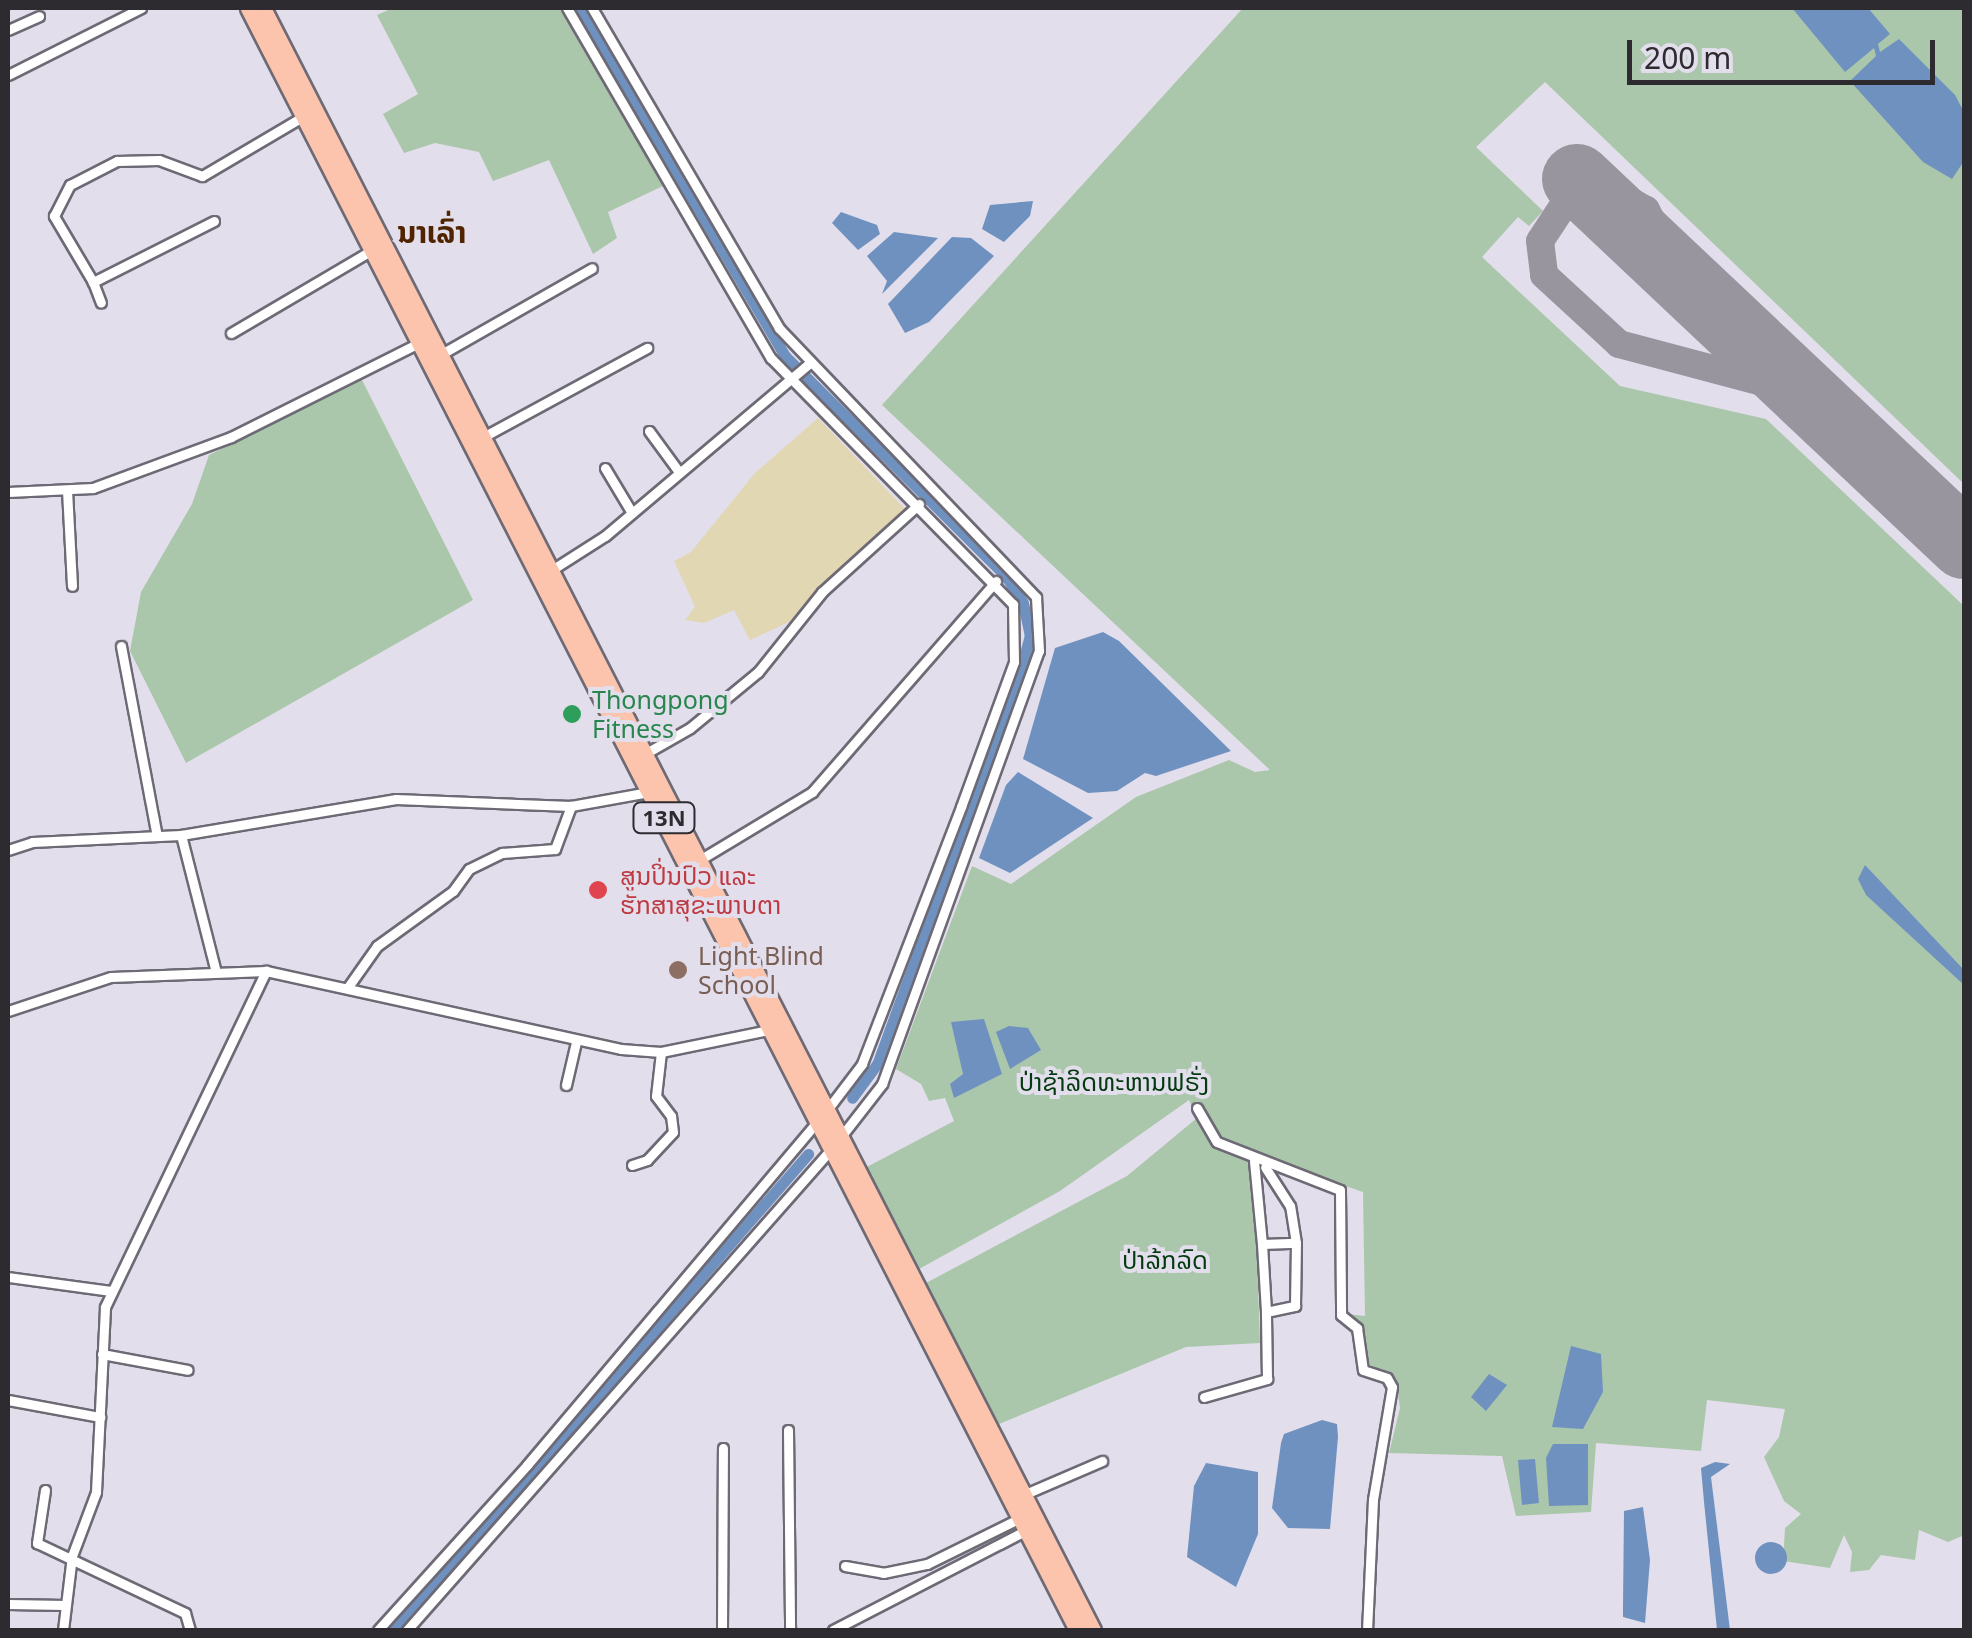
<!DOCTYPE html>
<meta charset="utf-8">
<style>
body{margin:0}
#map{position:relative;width:1972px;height:1638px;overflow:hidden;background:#e3deeb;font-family:"Noto Sans","Noto Sans Lao",sans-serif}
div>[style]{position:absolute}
.green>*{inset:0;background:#aac7ab}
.sand>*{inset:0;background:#e1d7b2}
.water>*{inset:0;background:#6f91c0}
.round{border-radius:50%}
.canal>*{height:11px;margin:-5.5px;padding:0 5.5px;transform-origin:5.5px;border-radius:5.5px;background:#6f91c0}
.taxiway>*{height:28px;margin:-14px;padding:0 14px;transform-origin:14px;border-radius:14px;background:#99959f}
.runway>*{height:70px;margin:-35px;padding:0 35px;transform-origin:35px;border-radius:35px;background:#99959f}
.roads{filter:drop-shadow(2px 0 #6e6a75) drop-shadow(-2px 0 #6e6a75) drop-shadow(0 2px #6e6a75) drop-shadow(0 -2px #6e6a75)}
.street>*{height:9px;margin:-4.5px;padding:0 4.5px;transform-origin:4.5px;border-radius:4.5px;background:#fff}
.highway>*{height:15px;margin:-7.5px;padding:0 7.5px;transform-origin:7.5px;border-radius:7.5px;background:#fcc4ac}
.dots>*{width:28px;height:28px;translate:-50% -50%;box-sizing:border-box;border:5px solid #e3deeb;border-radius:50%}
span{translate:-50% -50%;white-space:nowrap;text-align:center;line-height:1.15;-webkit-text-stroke:8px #e3deeb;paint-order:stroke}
.shield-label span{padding:2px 8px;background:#e3deeb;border:2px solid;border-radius:8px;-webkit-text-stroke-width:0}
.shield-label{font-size:22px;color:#2d2b30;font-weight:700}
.leisure-label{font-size:25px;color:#27864d}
.left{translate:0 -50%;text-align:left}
.health-label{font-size:25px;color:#be3a42}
.education-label{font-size:25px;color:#785e54}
.park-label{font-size:25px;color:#043a0f}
.quarter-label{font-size:30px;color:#502400;font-weight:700}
.frame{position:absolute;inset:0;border:10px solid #2d2b30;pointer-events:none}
.scale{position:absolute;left:1627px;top:40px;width:308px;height:45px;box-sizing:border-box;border:5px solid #2d2b30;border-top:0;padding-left:12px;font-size:30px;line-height:35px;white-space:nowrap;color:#2d2b30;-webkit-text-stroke:8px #e3deeb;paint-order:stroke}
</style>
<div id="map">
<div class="green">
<div style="clip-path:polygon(393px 8px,559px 8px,663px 186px,608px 212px,617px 238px,593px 254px,549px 160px,493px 181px,479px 152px,435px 143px,404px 153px,383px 114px,418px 94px,377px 15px)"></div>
<div style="clip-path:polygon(1243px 8px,1964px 8px,1964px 484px,1545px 82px,1476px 147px,1543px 211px,1529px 226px,1518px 217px,1482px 257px,1620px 386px,1766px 419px,1964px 606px,1964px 1511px,1962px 1536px,1948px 1542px,1919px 1530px,1915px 1560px,1881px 1555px,1869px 1570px,1850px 1572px,1852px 1552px,1844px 1535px,1830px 1568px,1783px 1561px,1785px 1528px,1801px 1514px,1784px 1501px,1764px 1457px,1779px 1437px,1785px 1409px,1707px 1400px,1701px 1451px,1596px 1443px,1591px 1512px,1516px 1516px,1502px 1456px,1389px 1453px,1400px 1408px,1396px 1378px,1365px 1362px,1362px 1327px,1347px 1314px,1365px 1316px,1363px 1192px,1261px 1157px,1254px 1165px,1260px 1343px,1186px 1347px,999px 1424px,926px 1283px,1127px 1176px,1197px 1118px,1189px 1100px,1060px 1191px,919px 1269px,865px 1168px,954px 1121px,945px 1098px,929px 1101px,921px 1084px,896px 1069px,972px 866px,1011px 884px,1136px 797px,1229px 760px,1255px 772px,1270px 770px,882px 405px)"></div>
<div style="clip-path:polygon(362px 380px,473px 600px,186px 763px,130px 651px,141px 592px,192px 504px,209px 455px)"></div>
</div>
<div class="sand">
<div style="clip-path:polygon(818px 418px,905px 509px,793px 620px,750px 640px,734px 610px,704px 623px,685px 620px,695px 607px,674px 561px,691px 552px,755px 473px)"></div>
</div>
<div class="water">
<div style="clip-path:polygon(1792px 8px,1868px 8px,1890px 34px,1878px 44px,1880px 52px,1899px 39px,1955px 95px,1964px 112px,1964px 161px,1952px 179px,1923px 162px,1850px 81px,1876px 56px,1874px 48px,1845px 72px)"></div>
<div style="clip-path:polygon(1033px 201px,1030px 216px,1004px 242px,982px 229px,990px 205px)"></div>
<div style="clip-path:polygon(841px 212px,877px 225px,880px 234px,858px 250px,832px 223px)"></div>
<div style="clip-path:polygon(894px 232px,938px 238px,882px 294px,887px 281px,867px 256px)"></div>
<div style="clip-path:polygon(952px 237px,971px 238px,994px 256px,929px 322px,905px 333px,888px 304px)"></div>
<div style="clip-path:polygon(1103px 632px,1119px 641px,1231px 751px,1156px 776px,1145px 773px,1117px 791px,1088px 793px,1023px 759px,1055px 648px)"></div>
<div style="clip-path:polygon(1018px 772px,1093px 818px,1010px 873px,979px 858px,1006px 785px)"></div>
<div style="clip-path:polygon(1865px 865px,1964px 970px,1964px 985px,1866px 895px,1858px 879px)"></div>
<div style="clip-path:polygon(984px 1019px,1002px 1074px,954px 1098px,950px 1084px,963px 1074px,951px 1022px)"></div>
<div style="clip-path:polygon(1009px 1026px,1028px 1028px,1041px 1050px,1010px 1069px,996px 1032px)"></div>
<div style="clip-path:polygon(1571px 1346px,1601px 1354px,1603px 1392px,1583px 1429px,1552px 1427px)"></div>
<div style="clip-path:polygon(1489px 1374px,1507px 1385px,1486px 1411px,1471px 1397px)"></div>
<div style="clip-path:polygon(1322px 1420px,1337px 1424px,1338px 1437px,1330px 1529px,1288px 1528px,1272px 1508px,1281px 1443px,1284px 1434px)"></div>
<div style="clip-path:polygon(1553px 1444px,1588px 1444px,1588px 1505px,1549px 1506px,1546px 1458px)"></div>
<div style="clip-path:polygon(1535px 1459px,1539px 1503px,1522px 1505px,1518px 1460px)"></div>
<div style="clip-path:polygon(1715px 1462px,1730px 1464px,1711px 1477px,1730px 1630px,1717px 1630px,1704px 1502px,1701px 1468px)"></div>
<div style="clip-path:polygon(1206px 1463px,1258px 1472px,1258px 1534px,1236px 1587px,1187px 1557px,1194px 1486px)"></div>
<div style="clip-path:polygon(1643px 1507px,1650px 1560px,1645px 1623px,1623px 1617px,1623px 1606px,1624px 1511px)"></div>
<div class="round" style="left:1755px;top:1542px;width:32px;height:32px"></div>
</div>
<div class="canal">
<div style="left:580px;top:8px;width:404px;rotate:59.5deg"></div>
<div style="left:785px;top:356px;width:310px;rotate:44.9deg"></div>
<div style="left:1005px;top:575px;width:33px;rotate:57deg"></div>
<div style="left:1023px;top:603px;width:33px;rotate:78deg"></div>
<div style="left:1030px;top:635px;width:35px;rotate:105deg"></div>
<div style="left:1021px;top:669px;width:420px;rotate:110deg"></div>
<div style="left:877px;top:1064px;width:42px;rotate:126.3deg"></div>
<div style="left:394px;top:1630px;width:631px;rotate:-48.98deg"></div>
</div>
<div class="taxiway">
<div style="left:1679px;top:275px;width:73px;rotate:-116.9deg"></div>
<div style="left:1646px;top:210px;width:34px;rotate:-150deg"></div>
<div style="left:1616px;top:193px;width:25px;rotate:-178deg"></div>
<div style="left:1591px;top:192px;width:28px;rotate:157deg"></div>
<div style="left:1565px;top:203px;width:45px;rotate:123.3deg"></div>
<div style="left:1540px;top:241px;width:34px;rotate:83deg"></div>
<div style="left:1544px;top:275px;width:102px;rotate:42.6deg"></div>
<div style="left:1619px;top:344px;width:175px;rotate:14.9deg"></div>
<div style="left:1788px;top:389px;width:82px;rotate:37.6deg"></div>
</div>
<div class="runway">
<div style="left:1577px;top:179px;width:532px;rotate:43.32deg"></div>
</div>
<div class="roads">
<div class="street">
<div style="left:567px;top:8px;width:405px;rotate:59.8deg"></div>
<div style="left:771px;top:358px;width:345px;rotate:45.5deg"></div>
<div style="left:1013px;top:604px;width:58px;rotate:89deg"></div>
<div style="left:1014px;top:662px;width:154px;rotate:110.1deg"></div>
<div style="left:961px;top:807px;width:275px;rotate:111.1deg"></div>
<div style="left:862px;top:1064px;width:58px;rotate:127.3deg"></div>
<div style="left:8px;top:30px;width:34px;rotate:-24deg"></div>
<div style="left:8px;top:75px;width:149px;rotate:-26.7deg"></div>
<div style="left:214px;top:221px;width:136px;rotate:153.2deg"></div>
<div style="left:93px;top:282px;width:77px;rotate:-120.6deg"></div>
<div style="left:54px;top:216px;width:35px;rotate:-63deg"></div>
<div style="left:70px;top:185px;width:53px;rotate:-27.1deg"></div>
<div style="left:117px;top:161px;width:42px;rotate:-1.4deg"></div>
<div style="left:159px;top:160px;width:46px;rotate:20.4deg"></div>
<div style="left:202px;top:176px;width:118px;rotate:-30.5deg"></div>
<div style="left:93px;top:282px;width:22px;rotate:69deg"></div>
<div style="left:231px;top:333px;width:161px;rotate:-30.5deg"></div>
<div style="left:438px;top:356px;width:177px;rotate:-29.7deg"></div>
<div style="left:649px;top:431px;width:51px;rotate:53.8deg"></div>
<div style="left:483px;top:437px;width:187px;rotate:-28.5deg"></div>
<div style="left:605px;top:468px;width:52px;rotate:59deg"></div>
<div style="left:67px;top:490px;width:96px;rotate:87deg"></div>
<div style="left:8px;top:492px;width:85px;rotate:-2.7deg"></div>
<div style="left:93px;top:488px;width:147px;rotate:-20.3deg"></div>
<div style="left:231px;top:437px;width:215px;rotate:-26.6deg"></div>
<div style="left:550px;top:571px;width:65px;rotate:-32.5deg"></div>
<div style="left:605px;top:536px;width:268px;rotate:-40.2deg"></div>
<div style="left:121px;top:646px;width:193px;rotate:79.3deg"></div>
<div style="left:641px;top:756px;width:56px;rotate:-29.7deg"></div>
<div style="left:690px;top:728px;width:88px;rotate:-39.5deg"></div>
<div style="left:758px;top:672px;width:102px;rotate:-51.3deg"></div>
<div style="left:822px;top:592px;width:131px;rotate:-42.2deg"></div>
<div style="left:181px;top:835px;width:141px;rotate:75.7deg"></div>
<div style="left:8px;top:850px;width:25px;rotate:-18deg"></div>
<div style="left:32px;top:842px;width:149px;rotate:-2.7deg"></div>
<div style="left:181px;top:835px;width:218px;rotate:-9.5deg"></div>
<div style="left:396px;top:799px;width:175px;rotate:2.3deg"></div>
<div style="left:571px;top:806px;width:79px;rotate:-10.2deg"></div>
<div style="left:701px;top:859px;width:130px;rotate:-31.1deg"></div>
<div style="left:812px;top:792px;width:280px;rotate:-48.9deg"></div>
<div style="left:348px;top:987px;width:50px;rotate:-54.7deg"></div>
<div style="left:377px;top:946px;width:94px;rotate:-35.9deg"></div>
<div style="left:453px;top:891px;width:27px;rotate:-54deg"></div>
<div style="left:469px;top:869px;width:37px;rotate:-26deg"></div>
<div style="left:502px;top:853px;width:53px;rotate:-4.3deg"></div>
<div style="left:555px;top:849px;width:46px;rotate:-69.6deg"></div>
<div style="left:8px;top:1011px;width:108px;rotate:-18.3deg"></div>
<div style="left:111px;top:977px;width:155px;rotate:-2.2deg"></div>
<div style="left:266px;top:971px;width:363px;rotate:12.4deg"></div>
<div style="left:621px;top:1049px;width:40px;rotate:4.3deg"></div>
<div style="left:661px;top:1052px;width:114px;rotate:-11.6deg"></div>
<div style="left:566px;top:1085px;width:44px;rotate:-76.9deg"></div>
<div style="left:1197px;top:1108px;width:39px;rotate:60deg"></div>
<div style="left:1217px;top:1142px;width:132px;rotate:21.3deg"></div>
<div style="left:1340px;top:1190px;width:125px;rotate:89.5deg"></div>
<div style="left:1341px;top:1315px;width:21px;rotate:39deg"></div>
<div style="left:1357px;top:1328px;width:42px;rotate:81.9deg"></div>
<div style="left:1363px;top:1370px;width:25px;rotate:18deg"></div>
<div style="left:1387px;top:1378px;width:10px;rotate:61deg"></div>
<div style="left:1392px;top:1387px;width:114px;rotate:99.6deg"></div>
<div style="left:1373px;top:1499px;width:131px;rotate:92.6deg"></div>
<div style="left:1254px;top:1161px;width:83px;rotate:84.5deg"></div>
<div style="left:1262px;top:1244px;width:34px;rotate:-2deg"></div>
<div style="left:1296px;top:1243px;width:37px;rotate:-99deg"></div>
<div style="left:1290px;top:1206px;width:46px;rotate:-122.7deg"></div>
<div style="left:632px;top:1165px;width:16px;rotate:-18deg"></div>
<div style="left:647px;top:1160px;width:38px;rotate:-47deg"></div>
<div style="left:673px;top:1132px;width:16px;rotate:-97deg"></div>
<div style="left:671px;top:1116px;width:25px;rotate:-127deg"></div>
<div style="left:656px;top:1096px;width:44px;rotate:-83.5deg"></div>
<div style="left:1262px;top:1244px;width:68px;rotate:86.6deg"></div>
<div style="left:1266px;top:1312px;width:30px;rotate:-12deg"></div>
<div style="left:1295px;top:1306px;width:63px;rotate:-89.1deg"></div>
<div style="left:8px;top:1277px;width:105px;rotate:7.7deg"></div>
<div style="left:102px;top:1354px;width:87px;rotate:10.5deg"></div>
<div style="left:1204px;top:1397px;width:66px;rotate:-15.9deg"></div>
<div style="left:1267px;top:1379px;width:67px;rotate:-90.9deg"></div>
<div style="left:8px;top:1400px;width:94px;rotate:10.5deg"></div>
<div style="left:788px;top:1430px;width:200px;rotate:89.4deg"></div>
<div style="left:45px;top:1490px;width:54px;rotate:98.6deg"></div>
<div style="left:37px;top:1543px;width:164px;rotate:25.3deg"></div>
<div style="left:185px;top:1613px;width:18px;rotate:74deg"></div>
<div style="left:1025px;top:1494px;width:84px;rotate:-23.2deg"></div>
<div style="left:845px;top:1566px;width:39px;rotate:10deg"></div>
<div style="left:883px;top:1573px;width:45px;rotate:-11.6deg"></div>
<div style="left:927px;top:1564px;width:104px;rotate:-26.3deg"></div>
<div style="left:8px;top:1604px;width:57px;rotate:1deg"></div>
<div style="left:63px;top:1630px;width:75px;rotate:-83.1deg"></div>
<div style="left:72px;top:1556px;width:68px;rotate:-69.4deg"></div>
<div style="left:96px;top:1492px;width:185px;rotate:-87.2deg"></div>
<div style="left:105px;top:1307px;width:373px;rotate:-64.4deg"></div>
<div style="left:378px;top:1630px;width:222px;rotate:-47.9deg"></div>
<div style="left:527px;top:1465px;width:449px;rotate:-49.8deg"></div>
<div style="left:407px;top:1630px;width:644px;rotate:-48.59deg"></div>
<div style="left:833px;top:1147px;width:80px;rotate:-52.1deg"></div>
<div style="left:882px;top:1084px;width:461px;rotate:-70.1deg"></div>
<div style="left:1039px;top:651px;width:54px;rotate:-93.2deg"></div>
<div style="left:1036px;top:597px;width:372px;rotate:-133.7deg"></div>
<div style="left:779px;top:328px;width:371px;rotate:-120.3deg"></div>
<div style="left:722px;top:1630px;width:182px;rotate:-89.7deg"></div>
<div style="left:833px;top:1630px;width:218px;rotate:-27.3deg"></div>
</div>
<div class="highway">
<div style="left:248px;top:8px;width:1822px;rotate:62.93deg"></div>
<div style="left:263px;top:8px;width:1822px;rotate:62.9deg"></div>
</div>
</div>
<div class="dots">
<div style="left:572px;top:714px;background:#2e9e5b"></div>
<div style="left:598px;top:890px;background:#e0444e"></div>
<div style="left:678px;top:970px;background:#8d6e63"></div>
</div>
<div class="shield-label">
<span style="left:664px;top:818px">13N</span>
</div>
<div class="leisure-label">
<span class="left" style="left:592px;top:714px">Thongpong<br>Fitness</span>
</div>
<div class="health-label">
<span class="left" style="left:620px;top:890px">ສູນປິ່ນປົວ ແລະ<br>ຮັກສາສຸຂະພາບຕາ</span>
</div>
<div class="education-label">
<span class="left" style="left:698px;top:970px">Light Blind<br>School</span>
</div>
<div class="park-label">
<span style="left:1114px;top:1081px">ປ່າຊ້າລິດທະຫານຟຣັ່ງ</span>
<span style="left:1165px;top:1259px">ປ່າລ້ກລົດ</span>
</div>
<div class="quarter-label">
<span style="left:432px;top:232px">ນາເລົ່າ</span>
</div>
<div class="frame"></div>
<div class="scale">200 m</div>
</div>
